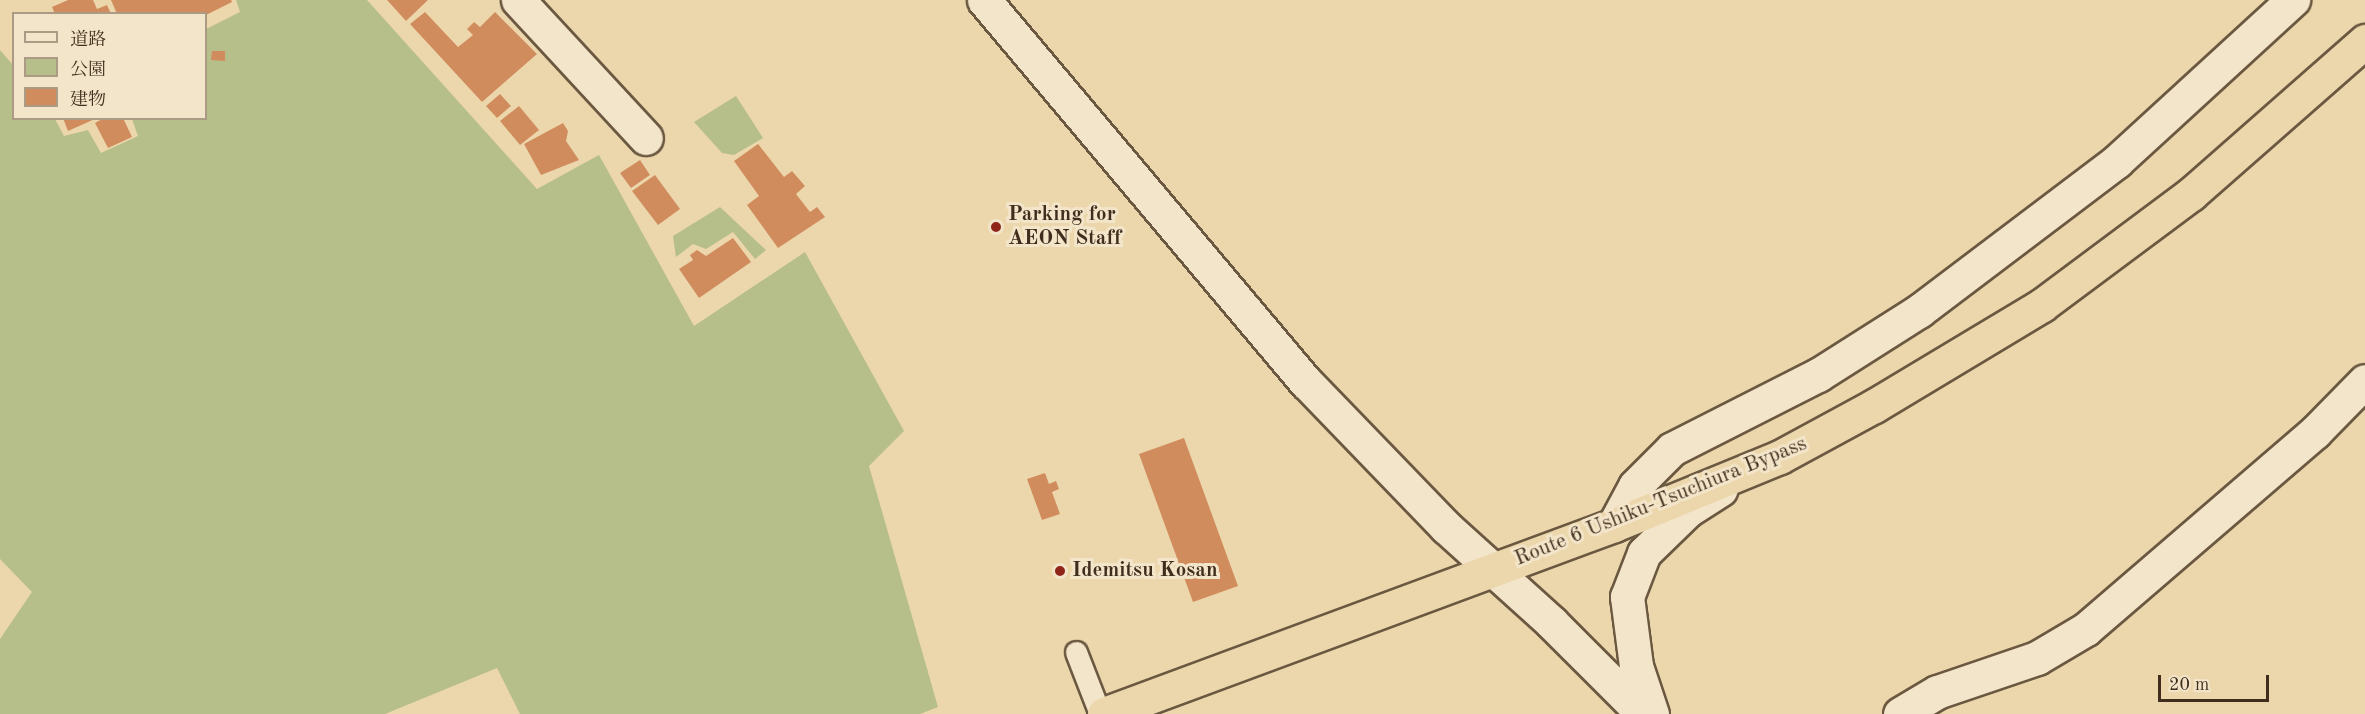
<!DOCTYPE html>
<meta charset="utf-8">
<style>
body{margin:0}
#map{position:relative;width:2365px;height:714px;overflow:hidden;background:#ecd7ac;font-family:"Old Standard TT","Noto Serif JP",serif}
div>[style]{position:absolute}
.green>*{inset:0;background:#b6be8a}
.building>*{inset:0;background:#d18c5e}
.roads{filter:drop-shadow(2px 0 #6b5841) drop-shadow(-2px 0 #6b5841) drop-shadow(0 2px #6b5841) drop-shadow(0 -2px #6b5841)}
.service>*{height:21px;margin:-10.5px;padding:0 10.5px;transform-origin:10.5px;border-radius:10.5px;background:#f3e5c9}
.minor>*{height:33px;margin:-16.5px;padding:0 16.5px;transform-origin:16.5px;border-radius:16.5px;background:#f3e5c9}
.tertiary>*{height:33px;margin:-16.5px;padding:0 16.5px;transform-origin:16.5px;border-radius:16.5px;background:#f3e5c9}
.trunk>*{height:33px;margin:-16.5px;padding:0 16.5px;transform-origin:16.5px;border-radius:16.5px;background:#ecd7ac}
.dots>*{width:16px;height:16px;translate:-50% -50%;box-sizing:border-box;border:3px solid #f3e5c9;border-radius:50%}
span{translate:-50% -50%;white-space:nowrap;text-align:center;line-height:1.15;-webkit-text-stroke:6px #f3e5c9;paint-order:stroke}
.poi-label{font-size:21px;color:#402d1d;font-weight:700}
.left{translate:0 -50%;text-align:left}
.street-label{font-size:21px;color:#402d1d}
.legend{position:absolute;left:12px;top:12px;width:195px;height:108px;box-sizing:border-box;background:#f3e5c9;border:2px solid #ab9b84;margin:0;padding:8px 10px;list-style:none;font-size:18px;color:#402d1d}
.legend li{display:flex;align-items:center;gap:12px;height:30px}
.legend b{width:30px;border:2px solid #ab9b84}
.scale{position:absolute;left:2158px;top:675px;width:111px;height:27px;box-sizing:border-box;border:3px solid #402d1d;border-top:0;padding-left:8px;font-size:18px;line-height:21px;white-space:nowrap;color:#402d1d;-webkit-text-stroke:4px #f3e5c9;paint-order:stroke}
</style>
<div id="map">
<div class="green">
<div style="clip-path:polygon(236px 0,367px 0,537px 189px,599px 155px,694px 326px,805px 252px,904px 431px,869px 466px,938px 707px,920px 714px,520px 714px,497px 668px,385px 714px,0 714px,0 639px,32px 592px,0 559px,0 50px,13px 65px,14px 118px,55px 119px,64px 136px,88px 130px,101px 153px,138px 136px,132px 119px,206px 118px,206px 29px,240px 12px)"></div>
<div style="clip-path:polygon(736px 96px,763px 138px,734px 155px,722px 153px,694px 122px)"></div>
<div style="clip-path:polygon(720px 207px,766px 250px,755px 259px,733px 232px,706px 249px,693px 244px,676px 257px,673px 236px)"></div>
</div>
<div class="building">
<div style="clip-path:polygon(68px 0,93px 0,97px 9px,107px 5px,111px 14px,55px 14px,52px 7px)"></div>
<div style="clip-path:polygon(111px 0,231px 0,232px 2px,206px 15px,117px 14px)"></div>
<div style="clip-path:polygon(387px 0,428px 0,406px 21px)"></div>
<div style="clip-path:polygon(425px 12px,458px 47px,473px 35px,467px 29px,474px 22px,480px 27px,495px 12px,537px 54px,482px 102px,410px 24px)"></div>
<div style="clip-path:polygon(212px 51px,225px 51px,225px 61px,211px 60px)"></div>
<div style="clip-path:polygon(500px 94px,511px 106px,497px 118px,486px 106px)"></div>
<div style="clip-path:polygon(519px 106px,539px 130px,520px 145px,500px 121px)"></div>
<div style="clip-path:polygon(63px 118px,97px 118px,68px 131px)"></div>
<div style="clip-path:polygon(104px 118px,123px 118px,132px 137px,108px 148px,95px 123px)"></div>
<div style="clip-path:polygon(563px 123px,568px 131px,566px 141px,579px 160px,541px 175px,524px 144px)"></div>
<div style="clip-path:polygon(758px 144px,784px 177px,792px 171px,805px 186px,796px 194px,810px 212px,817px 207px,825px 217px,778px 248px,747px 205px,759px 196px,734px 161px)"></div>
<div style="clip-path:polygon(640px 160px,650px 175px,631px 188px,620px 173px)"></div>
<div style="clip-path:polygon(655px 175px,680px 209px,658px 225px,632px 191px)"></div>
<div style="clip-path:polygon(733px 238px,751px 262px,699px 298px,679px 269px,693px 260px,690px 255px,697px 250px,706px 256px)"></div>
<div style="clip-path:polygon(1184px 438px,1238px 586px,1193px 602px,1139px 454px)"></div>
<div style="clip-path:polygon(1045px 473px,1049px 484px,1056px 481px,1059px 489px,1052px 492px,1060px 514px,1042px 520px,1027px 479px)"></div>
</div>
<div class="roads">
<div class="service">
<div style="left:1076px;top:652px;width:66px;rotate:68.8deg"></div>
</div>
<div class="minor">
<div style="left:518px;top:0;width:188px;rotate:47.2deg"></div>
<div style="left:1614px;top:525px;width:44px;rotate:-61.7deg"></div>
<div style="left:1635px;top:486px;width:52px;rotate:-45deg"></div>
<div style="left:1672px;top:449px;width:164px;rotate:-26.9deg"></div>
<div style="left:1818px;top:375px;width:120px;rotate:-32.4deg"></div>
<div style="left:1919px;top:311px;width:248px;rotate:-37.1deg"></div>
<div style="left:2117px;top:161px;width:239px;rotate:-42.5deg"></div>
<div style="left:1900px;top:714px;width:43px;rotate:-30.7deg"></div>
<div style="left:1937px;top:692px;width:106px;rotate:-18.8deg"></div>
<div style="left:2037px;top:658px;width:57px;rotate:-30.6deg"></div>
<div style="left:2086px;top:629px;width:302px;rotate:-40.7deg"></div>
<div style="left:2315px;top:432px;width:71px;rotate:-45.6deg"></div>
</div>
<div class="tertiary">
<div style="left:984px;top:0;width:500px;rotate:49.9deg"></div>
<div style="left:1306px;top:382px;width:202px;rotate:46deg"></div>
<div style="left:1446px;top:527px;width:142px;rotate:42.1deg"></div>
<div style="left:1551px;top:622px;width:130px;rotate:45deg"></div>
<div style="left:1652px;top:714px;width:51px;rotate:-108.4deg"></div>
<div style="left:1636px;top:666px;width:70px;rotate:-97.4deg"></div>
<div style="left:1627px;top:597px;width:47px;rotate:-68.9deg"></div>
<div style="left:1644px;top:553px;width:60px;rotate:-44.3deg"></div>
<div style="left:1687px;top:511px;width:40px;rotate:-32.9deg"></div>
</div>
<div class="trunk">
<div style="left:1104px;top:714px;width:544px;rotate:-20.33deg"></div>
<div style="left:1614px;top:525px;width:179px;rotate:-22.3deg"></div>
<div style="left:1780px;top:457px;width:107px;rotate:-28.5deg"></div>
<div style="left:1874px;top:406px;width:196px;rotate:-31deg"></div>
<div style="left:2042px;top:305px;width:186px;rotate:-36.7deg"></div>
<div style="left:2191px;top:194px;width:232px;rotate:-41.3deg"></div>
</div>
</div>
<div class="dots">
<div style="left:996px;top:227px;background:#8f2418"></div>
<div style="left:1060px;top:571px;background:#8f2418"></div>
</div>
<div class="poi-label">
<span class="left" style="left:1008px;top:227px">Parking for<br>AEON Staff</span>
<span class="left" style="left:1072px;top:571px">Idemitsu Kosan</span>
</div>
<div class="street-label">
<span style="left:1661px;top:502px;rotate:-22deg">Route 6 Ushiku-Tsuchiura Bypass</span>
</div>
<ul class="legend">
<li><b style="height:8px;background:#f3e5c9"></b>道路</li>
<li><b style="height:16px;background:#b6be8a"></b>公園</li>
<li><b style="height:16px;background:#d18c5e"></b>建物</li>
</ul>
<div class="scale">20 m</div>
</div>
